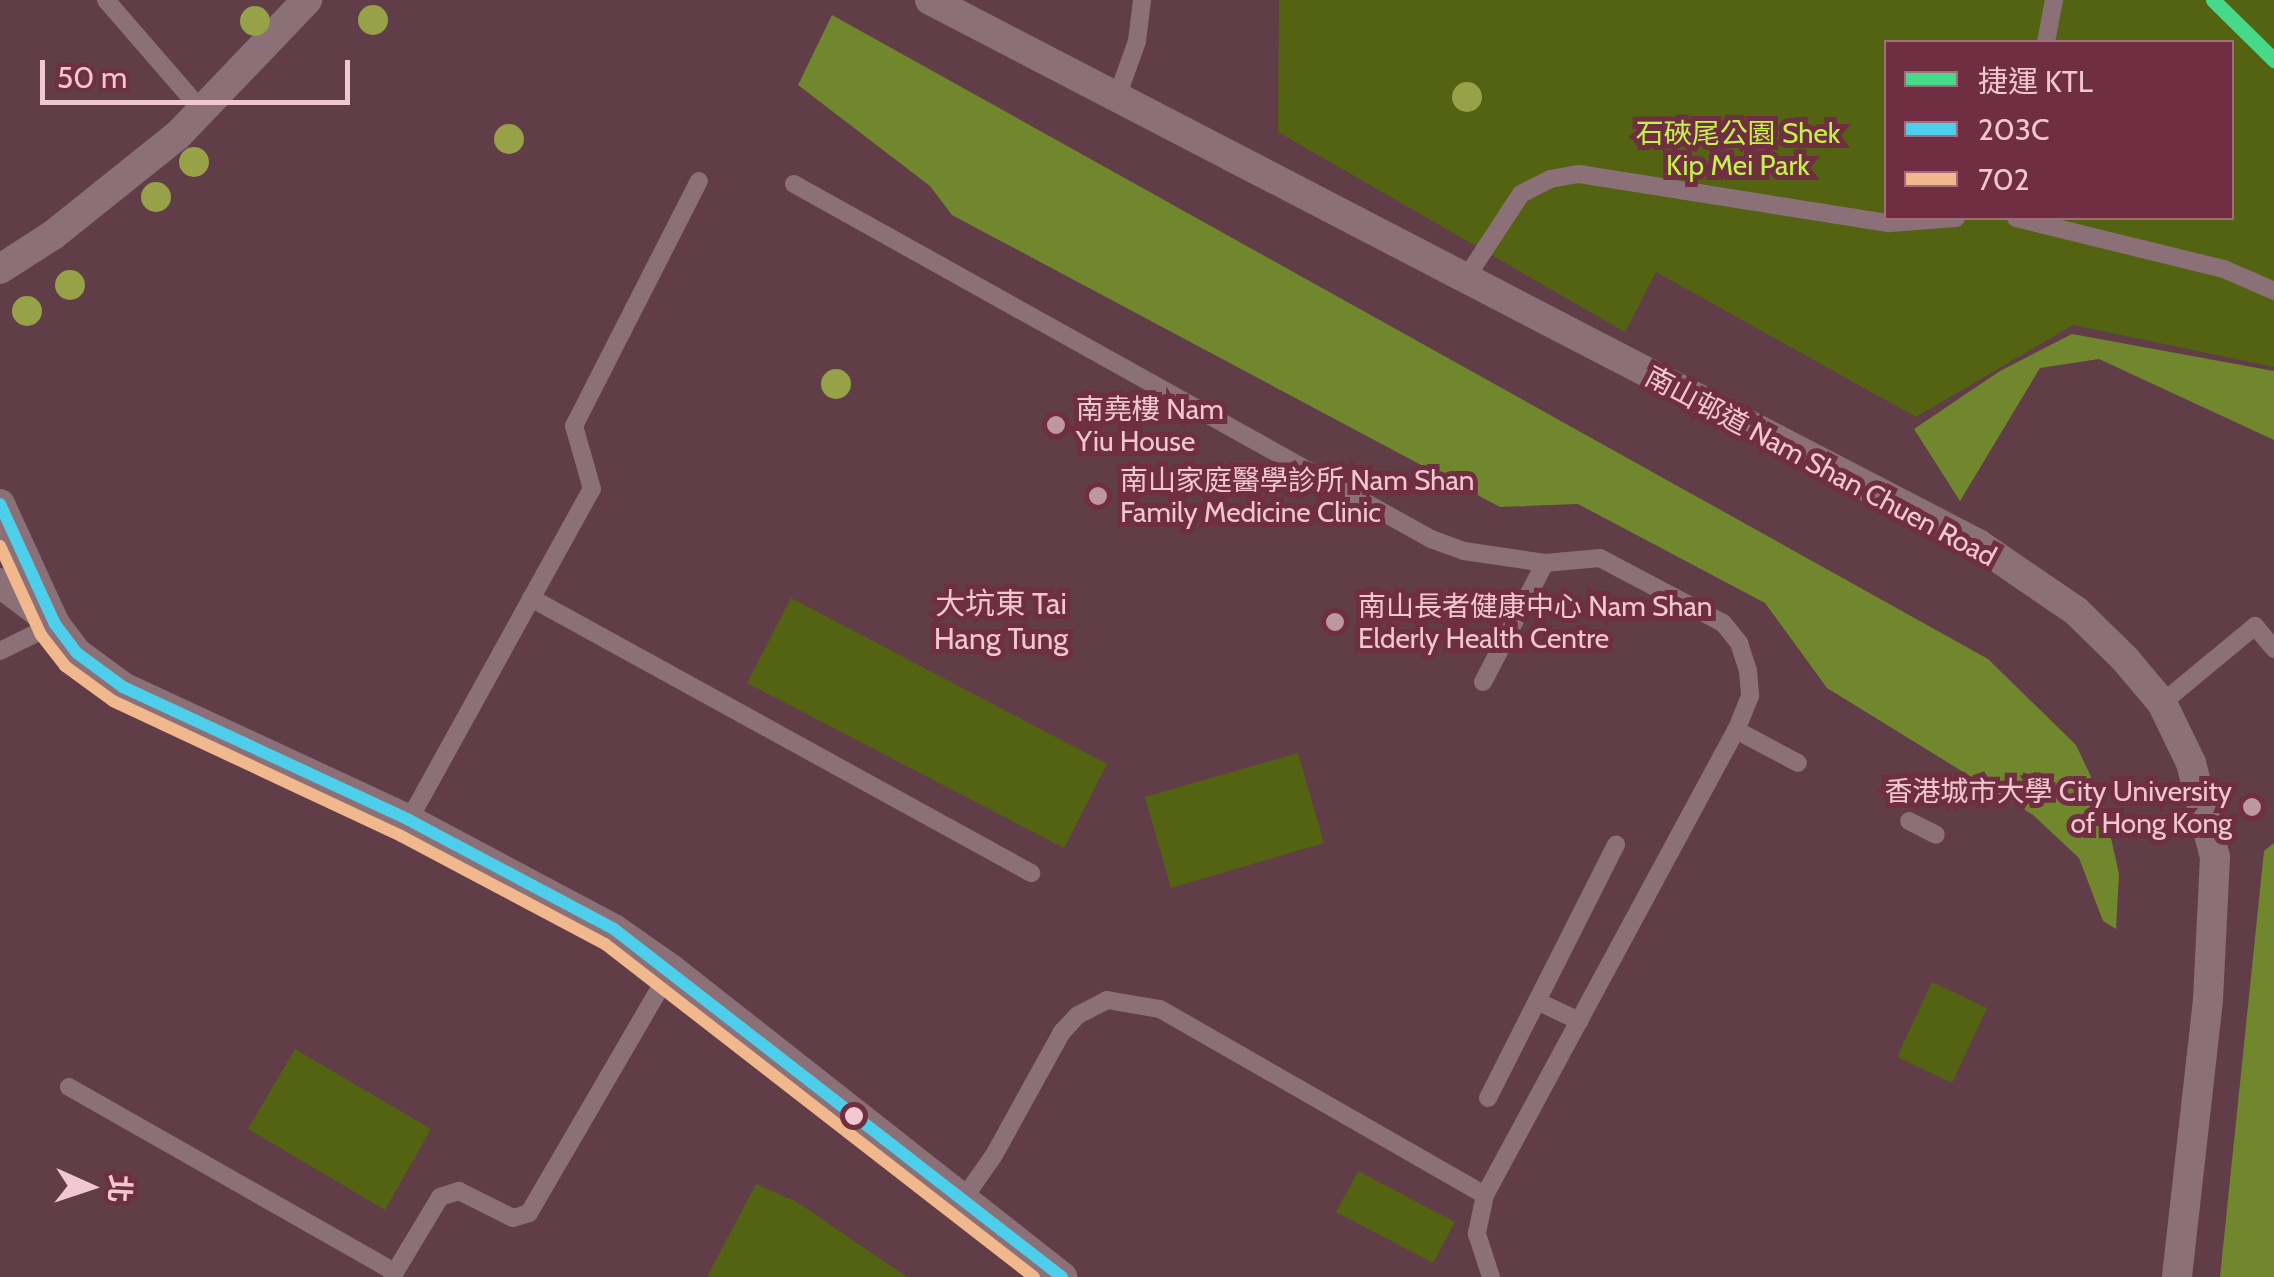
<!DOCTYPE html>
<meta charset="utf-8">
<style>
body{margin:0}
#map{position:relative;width:2274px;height:1277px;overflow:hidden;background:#603d47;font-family:Cabin,"Noto Sans TC",sans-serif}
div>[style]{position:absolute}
.green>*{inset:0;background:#536311}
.forest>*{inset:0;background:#71872d}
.service>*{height:18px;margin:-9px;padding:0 9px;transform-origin:9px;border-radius:9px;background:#8c7077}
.minor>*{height:30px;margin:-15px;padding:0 15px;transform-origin:15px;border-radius:15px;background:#8c7077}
.tertiary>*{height:30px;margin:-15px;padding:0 15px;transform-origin:15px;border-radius:15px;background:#8c7077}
.bus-1>*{height:12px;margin:-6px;padding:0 6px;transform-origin:6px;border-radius:6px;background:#4dcfeb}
.bus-2>*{height:12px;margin:-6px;padding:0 6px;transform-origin:6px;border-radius:6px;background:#f1b78d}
.metro-1>*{height:15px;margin:-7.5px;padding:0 7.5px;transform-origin:7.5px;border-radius:7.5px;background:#46d989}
.trees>*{width:30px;height:30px;margin:-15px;border-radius:50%;background:#96a148}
.dots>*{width:28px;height:28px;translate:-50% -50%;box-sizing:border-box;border:5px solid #6f2e41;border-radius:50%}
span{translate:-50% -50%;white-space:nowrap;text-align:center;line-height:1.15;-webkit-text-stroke:10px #6f2e41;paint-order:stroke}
.park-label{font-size:28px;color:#c3f348}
.poi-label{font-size:28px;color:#f1c8d1}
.left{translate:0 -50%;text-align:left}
.right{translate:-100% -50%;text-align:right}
.street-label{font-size:28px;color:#f1c8d1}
.neighbourhood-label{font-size:30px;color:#f1c8d1}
.legend{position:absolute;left:1884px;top:40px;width:350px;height:180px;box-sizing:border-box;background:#6f2e41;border:2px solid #a36c7b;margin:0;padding:12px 18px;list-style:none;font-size:30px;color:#f1c8d1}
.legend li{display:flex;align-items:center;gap:20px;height:50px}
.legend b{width:50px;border:2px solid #a36c7b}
.north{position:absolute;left:40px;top:1137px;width:100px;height:100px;-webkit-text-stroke:8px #6f2e41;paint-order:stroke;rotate:93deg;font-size:28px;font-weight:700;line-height:40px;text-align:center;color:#f1c8d1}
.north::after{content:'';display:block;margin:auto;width:35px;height:45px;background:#f1c8d1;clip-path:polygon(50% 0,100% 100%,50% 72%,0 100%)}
.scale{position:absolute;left:40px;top:60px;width:310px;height:45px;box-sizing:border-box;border:5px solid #f1c8d1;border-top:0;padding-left:12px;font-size:30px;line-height:35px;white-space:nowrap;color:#f1c8d1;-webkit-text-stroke:8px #6f2e41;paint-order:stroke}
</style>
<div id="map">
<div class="green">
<div style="clip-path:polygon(evenodd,1279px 0,2274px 0,2274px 367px,2073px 325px,1916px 417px,1656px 272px,1625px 332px,1278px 132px,1279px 0,1886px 42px,2232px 42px,2232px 218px,1886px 218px,1886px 42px)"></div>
<div style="clip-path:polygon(791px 598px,1107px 764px,1064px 848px,747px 683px)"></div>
<div style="clip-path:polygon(1298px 753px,1324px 843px,1171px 888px,1145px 797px)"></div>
<div style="clip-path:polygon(1932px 982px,1987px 1008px,1952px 1083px,1897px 1057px)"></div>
<div style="clip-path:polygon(295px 1049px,431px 1129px,385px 1210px,248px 1129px)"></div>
<div style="clip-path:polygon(1358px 1171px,1455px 1222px,1433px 1263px,1336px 1212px)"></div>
<div style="clip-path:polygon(756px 1184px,797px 1202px,907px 1277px,707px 1277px)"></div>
</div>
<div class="forest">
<div style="clip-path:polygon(832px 15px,1988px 659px,2076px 745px,2103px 802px,2119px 874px,2116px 929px,2103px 921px,2079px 858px,2033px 815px,1827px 688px,1765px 603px,1578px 504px,1500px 507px,952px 215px,930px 186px,798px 85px)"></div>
<div style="clip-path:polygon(2072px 334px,2274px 371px,2274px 440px,2099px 359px,2040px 368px,1960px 501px,1914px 429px,2000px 371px)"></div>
<div style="clip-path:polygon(2274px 843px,2274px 1277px,2220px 1277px,2264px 851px)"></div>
</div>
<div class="service">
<div style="left:106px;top:0;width:147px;rotate:49.1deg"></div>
<div style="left:2046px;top:42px;width:43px;rotate:-79.2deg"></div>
<div style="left:1116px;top:100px;width:63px;rotate:-70.4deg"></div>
<div style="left:1137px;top:41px;width:41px;rotate:-83deg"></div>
<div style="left:794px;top:184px;width:729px;rotate:29.13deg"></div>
<div style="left:1431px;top:539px;width:35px;rotate:20deg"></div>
<div style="left:1464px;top:551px;width:82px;rotate:8.4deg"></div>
<div style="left:1545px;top:563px;width:55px;rotate:-5.2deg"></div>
<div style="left:1600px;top:558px;width:139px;rotate:27.9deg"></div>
<div style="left:1723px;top:623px;width:26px;rotate:51deg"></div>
<div style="left:1739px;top:643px;width:29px;rotate:72deg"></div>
<div style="left:1748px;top:671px;width:25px;rotate:85deg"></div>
<div style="left:1750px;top:696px;width:37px;rotate:112deg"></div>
<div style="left:1736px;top:730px;width:528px;rotate:118.36deg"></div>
<div style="left:1485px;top:1195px;width:40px;rotate:102deg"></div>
<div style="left:1477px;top:1234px;width:45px;rotate:72deg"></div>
<div style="left:2016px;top:218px;width:214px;rotate:13.8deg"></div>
<div style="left:2224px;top:269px;width:55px;rotate:23.7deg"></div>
<div style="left:1464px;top:281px;width:104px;rotate:-56.8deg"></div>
<div style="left:1521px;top:194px;width:33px;rotate:-27deg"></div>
<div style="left:1550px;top:179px;width:29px;rotate:-10deg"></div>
<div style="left:1579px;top:174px;width:315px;rotate:9deg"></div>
<div style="left:1890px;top:223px;width:66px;rotate:-4.3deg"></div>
<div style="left:531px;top:598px;width:571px;rotate:28.81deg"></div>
<div style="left:0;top:651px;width:61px;rotate:-26.1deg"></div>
<div style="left:1483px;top:682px;width:134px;rotate:-62.5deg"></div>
<div style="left:2162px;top:703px;width:121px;rotate:-39.6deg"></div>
<div style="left:2255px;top:626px;width:30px;rotate:50deg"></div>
<div style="left:1736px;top:730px;width:70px;rotate:28deg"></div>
<div style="left:409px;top:820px;width:378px;rotate:-61.1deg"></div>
<div style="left:592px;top:489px;width:66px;rotate:-105.9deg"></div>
<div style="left:574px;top:426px;width:275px;rotate:-63deg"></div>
<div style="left:1909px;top:821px;width:30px;rotate:27deg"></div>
<div style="left:1537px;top:1001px;width:47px;rotate:25.5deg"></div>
<div style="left:69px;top:1087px;width:375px;rotate:29.6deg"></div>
<div style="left:1488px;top:1098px;width:284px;rotate:-63.2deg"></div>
<div style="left:964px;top:1198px;width:52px;rotate:-55.1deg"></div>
<div style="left:994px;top:1155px;width:141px;rotate:-61.1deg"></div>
<div style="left:1062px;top:1032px;width:23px;rotate:-47deg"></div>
<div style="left:1078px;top:1015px;width:33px;rotate:-27deg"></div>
<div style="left:1107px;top:1000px;width:54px;rotate:9.6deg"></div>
<div style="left:1160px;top:1009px;width:374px;rotate:29.8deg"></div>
<div style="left:392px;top:1277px;width:93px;rotate:-59deg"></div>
<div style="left:440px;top:1197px;width:20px;rotate:-18deg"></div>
<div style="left:459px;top:1191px;width:60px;rotate:26.6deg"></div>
<div style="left:513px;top:1218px;width:17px;rotate:-17deg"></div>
<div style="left:529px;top:1213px;width:282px;rotate:-59.8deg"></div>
</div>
<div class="minor">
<div style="left:930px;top:0;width:1181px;rotate:27.43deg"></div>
<div style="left:1978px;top:544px;width:119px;rotate:34.4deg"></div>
<div style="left:2076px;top:611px;width:69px;rotate:44.4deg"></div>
<div style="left:2125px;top:659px;width:57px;rotate:49.9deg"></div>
<div style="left:2162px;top:703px;width:67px;rotate:64.2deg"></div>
<div style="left:2191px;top:763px;width:97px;rotate:75.7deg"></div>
<div style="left:2215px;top:857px;width:143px;rotate:92.8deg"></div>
<div style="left:2208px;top:1000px;width:279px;rotate:96.4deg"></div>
<div style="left:0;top:269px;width:63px;rotate:-32.7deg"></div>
<div style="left:53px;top:235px;width:160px;rotate:-38.7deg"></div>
<div style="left:178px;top:135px;width:187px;rotate:-46.3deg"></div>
</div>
<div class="tertiary">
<div style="left:0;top:504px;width:132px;rotate:65.4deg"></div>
<div style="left:55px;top:624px;width:36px;rotate:53deg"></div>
<div style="left:77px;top:653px;width:57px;rotate:36.5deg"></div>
<div style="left:123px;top:687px;width:315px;rotate:24.9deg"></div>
<div style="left:409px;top:820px;width:232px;rotate:28deg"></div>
<div style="left:614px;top:929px;width:70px;rotate:35.1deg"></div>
<div style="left:671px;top:969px;width:498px;rotate:38.2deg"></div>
<div style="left:0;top:583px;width:65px;rotate:36.9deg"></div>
</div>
<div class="bus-1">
<div style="left:0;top:504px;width:132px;rotate:65.4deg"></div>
<div style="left:55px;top:624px;width:36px;rotate:53deg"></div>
<div style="left:77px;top:653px;width:57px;rotate:36.5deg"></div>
<div style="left:123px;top:687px;width:315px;rotate:24.9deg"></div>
<div style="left:409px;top:820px;width:232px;rotate:28deg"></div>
<div style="left:614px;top:929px;width:567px;rotate:37.84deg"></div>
</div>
<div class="bus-2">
<div style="left:0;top:546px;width:98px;rotate:65.3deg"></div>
<div style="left:41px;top:635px;width:39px;rotate:52deg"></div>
<div style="left:65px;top:666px;width:59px;rotate:36.1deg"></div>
<div style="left:113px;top:701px;width:318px;rotate:25.1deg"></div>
<div style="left:401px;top:836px;width:231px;rotate:27.9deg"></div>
<div style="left:605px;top:944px;width:543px;rotate:37.82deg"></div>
</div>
<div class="metro-1">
<div style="left:2213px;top:0;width:86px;rotate:44.5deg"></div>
</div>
<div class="trees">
<div style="left:373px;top:20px"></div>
<div style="left:255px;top:21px"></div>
<div style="left:1467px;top:97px"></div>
<div style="left:509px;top:139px"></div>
<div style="left:194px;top:162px"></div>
<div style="left:156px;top:197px"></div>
<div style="left:70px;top:285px"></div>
<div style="left:27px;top:311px"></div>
<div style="left:836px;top:384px"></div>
</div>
<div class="dots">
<div style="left:1056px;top:425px;background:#be97a1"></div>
<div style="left:1098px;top:496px;background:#be97a1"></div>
<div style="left:1335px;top:622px;background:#be97a1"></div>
<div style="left:2252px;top:807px;background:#be97a1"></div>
<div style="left:854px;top:1116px;background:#f1c8d1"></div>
</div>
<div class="park-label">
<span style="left:1738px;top:149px">石硤尾公園 Shek<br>Kip Mei Park</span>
</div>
<div class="poi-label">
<span class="left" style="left:1076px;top:425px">南堯樓 Nam<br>Yiu House</span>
<span class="left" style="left:1120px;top:496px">南山家庭醫學診所 Nam Shan<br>Family Medicine Clinic</span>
<span class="left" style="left:1358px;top:622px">南山長者健康中心 Nam Shan<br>Elderly Health Centre</span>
<span class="right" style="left:2232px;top:807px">香港城市大學 City University<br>of Hong Kong</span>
</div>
<div class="street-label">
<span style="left:1821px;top:466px;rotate:28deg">南山邨道 Nam Shan Chuen Road</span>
</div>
<div class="neighbourhood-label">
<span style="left:1001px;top:621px">大坑東 Tai<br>Hang Tung</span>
</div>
<ul class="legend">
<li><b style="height:12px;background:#46d989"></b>捷運 KTL</li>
<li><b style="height:12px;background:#4dcfeb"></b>203C</li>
<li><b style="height:12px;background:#f1b78d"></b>702</li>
</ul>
<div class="north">北</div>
<div class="scale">50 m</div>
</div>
